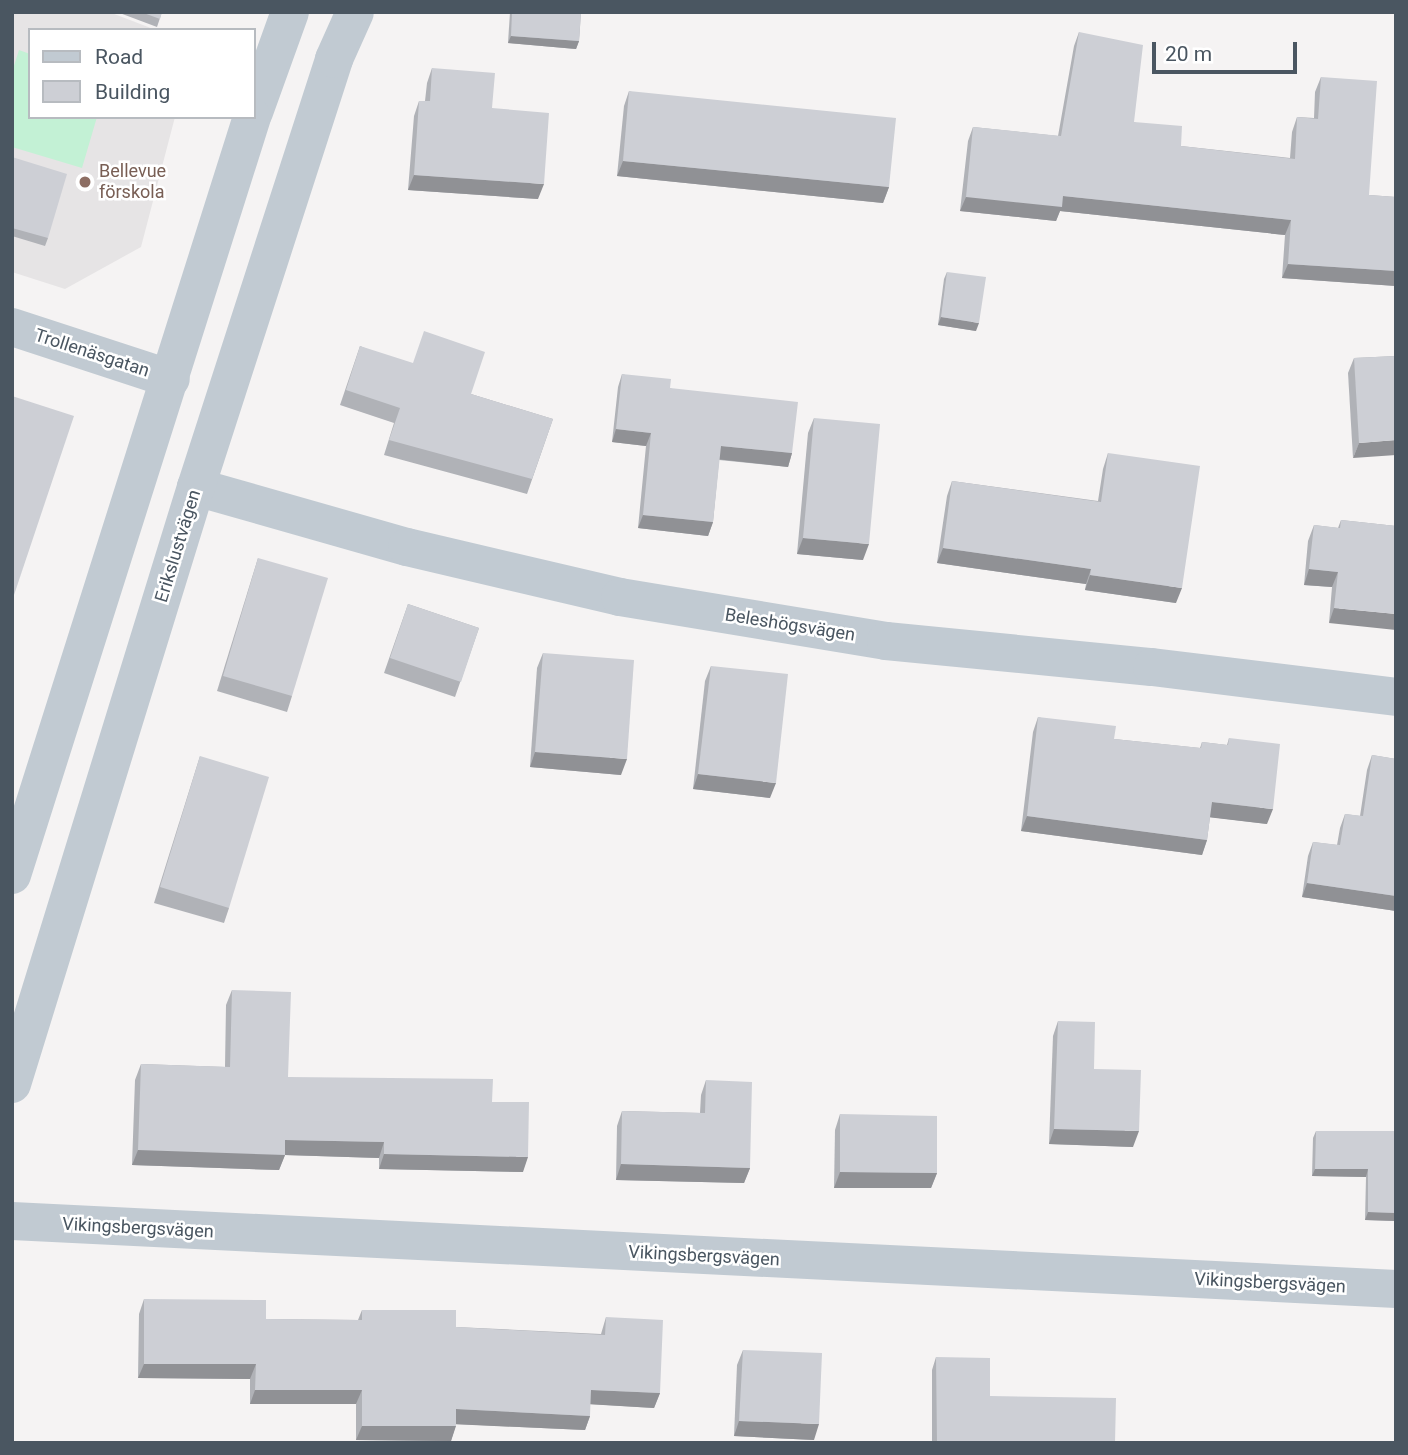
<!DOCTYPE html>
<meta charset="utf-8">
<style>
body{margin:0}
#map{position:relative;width:1408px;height:1455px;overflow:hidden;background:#f5f3f3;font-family:Roboto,sans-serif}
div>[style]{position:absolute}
.education>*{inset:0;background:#e6e4e5}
.green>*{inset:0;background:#c3f1d5}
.minor>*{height:38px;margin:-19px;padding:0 19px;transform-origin:19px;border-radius:19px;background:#c1cad2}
.tertiary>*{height:38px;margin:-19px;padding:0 19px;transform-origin:19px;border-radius:19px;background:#c1cad2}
.wall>*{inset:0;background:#b0b2b7}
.shaded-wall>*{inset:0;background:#909195}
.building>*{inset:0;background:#cdcfd5}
.dots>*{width:19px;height:19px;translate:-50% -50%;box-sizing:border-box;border:4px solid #fff;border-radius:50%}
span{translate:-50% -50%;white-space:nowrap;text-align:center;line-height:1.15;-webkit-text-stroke:5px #fff;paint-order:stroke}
.education-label{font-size:18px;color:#785e54}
.left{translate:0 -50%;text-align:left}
.street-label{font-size:18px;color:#4a5661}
.frame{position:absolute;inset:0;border:14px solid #4a5661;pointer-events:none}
.legend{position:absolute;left:28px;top:28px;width:228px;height:91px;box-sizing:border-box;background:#fff;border:2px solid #b7bbc0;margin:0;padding:9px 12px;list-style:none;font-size:21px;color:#4a5661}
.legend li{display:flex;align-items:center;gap:14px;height:35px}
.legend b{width:35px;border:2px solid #b7bbc0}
.scale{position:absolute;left:1152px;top:42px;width:145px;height:32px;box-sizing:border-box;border:4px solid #4a5661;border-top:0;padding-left:9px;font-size:21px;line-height:24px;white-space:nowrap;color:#4a5661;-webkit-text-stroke:5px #fff;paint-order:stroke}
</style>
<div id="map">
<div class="education">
<div style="clip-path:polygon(12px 12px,109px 12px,156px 30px,30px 30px,30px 117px,175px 117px,141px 247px,65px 289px,12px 272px)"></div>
</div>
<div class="green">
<div style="clip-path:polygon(19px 50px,30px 54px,30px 117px,97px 117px,82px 168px,12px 147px,12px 72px)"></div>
</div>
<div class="minor">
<div style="left:12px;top:327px;width:167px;rotate:18.1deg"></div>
<div style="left:196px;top:487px;width:219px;rotate:15.9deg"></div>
<div style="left:407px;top:547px;width:219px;rotate:13.2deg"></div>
<div style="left:620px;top:597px;width:270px;rotate:9.4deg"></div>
<div style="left:886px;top:641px;width:267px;rotate:5.6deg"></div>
<div style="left:1152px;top:667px;width:246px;rotate:7deg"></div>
<div style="left:12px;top:1221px;width:1386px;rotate:2.81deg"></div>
</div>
<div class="tertiary">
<div style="left:254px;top:112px;width:106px;rotate:-70.2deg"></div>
<div style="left:12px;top:875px;width:795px;rotate:-72.43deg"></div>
<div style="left:12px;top:1084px;width:625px;rotate:-72.87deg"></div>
<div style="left:196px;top:487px;width:450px;rotate:-72.1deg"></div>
<div style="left:334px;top:59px;width:51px;rotate:-65.9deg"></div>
</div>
<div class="wall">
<div style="clip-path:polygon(117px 12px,162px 12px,157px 27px)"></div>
<div style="clip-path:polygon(510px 12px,581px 12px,579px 41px,576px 49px,508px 43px)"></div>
<div style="clip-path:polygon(1079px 32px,1134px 122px,1181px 146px,1290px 158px,1292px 132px,1297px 117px,1314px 118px,1315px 92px,1321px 77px,1369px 195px,1396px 197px,1396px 286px,1282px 278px,1285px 235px,1060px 211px,1056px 221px,960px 211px,968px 141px,973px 127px,1058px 136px,1074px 46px)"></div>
<div style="clip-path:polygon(432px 68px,492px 108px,538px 199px,408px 190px,414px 116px,419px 101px,425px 101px,427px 83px)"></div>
<div style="clip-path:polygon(629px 91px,889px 187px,883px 203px,617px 176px,624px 106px)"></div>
<div style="clip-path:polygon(12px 157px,48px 238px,45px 246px,12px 236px)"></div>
<div style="clip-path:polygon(947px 272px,976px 331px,938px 325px,944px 279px)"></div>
<div style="clip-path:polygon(360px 346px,471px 394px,553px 419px,527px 494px,384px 455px,394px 423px,340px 405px)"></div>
<div style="clip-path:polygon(1396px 356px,1353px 458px,1348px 373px,1354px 358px)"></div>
<div style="clip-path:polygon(622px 374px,670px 388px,792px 453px,788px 467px,719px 460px,713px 522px,708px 536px,638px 528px,646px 446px,612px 442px,618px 387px)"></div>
<div style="clip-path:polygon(814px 418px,863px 560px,797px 554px,808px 433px)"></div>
<div style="clip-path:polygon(1108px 453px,1176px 603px,1085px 590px,1086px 584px,937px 563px,947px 496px,952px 481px,1098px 501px,1103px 469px)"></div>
<div style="clip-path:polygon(1341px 520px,1396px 526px,1329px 623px,1332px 587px,1304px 585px,1308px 541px,1314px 525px,1338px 528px)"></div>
<div style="clip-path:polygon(258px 558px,292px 696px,287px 712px,217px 691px)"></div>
<div style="clip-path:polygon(408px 604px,479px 628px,455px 697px,384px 673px)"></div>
<div style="clip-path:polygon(543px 653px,621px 775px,530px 767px,537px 668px)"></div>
<div style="clip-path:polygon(711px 666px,770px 798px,693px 789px,705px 681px)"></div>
<div style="clip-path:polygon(1038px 717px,1114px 739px,1200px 748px,1202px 742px,1227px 745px,1229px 738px,1267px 824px,1210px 817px,1207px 840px,1202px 855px,1021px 831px,1033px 732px)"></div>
<div style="clip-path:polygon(1372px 755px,1396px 759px,1396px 911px,1302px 897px,1308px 856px,1313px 842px,1337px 845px,1340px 828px,1345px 814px,1360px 816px,1367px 770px)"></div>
<div style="clip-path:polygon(200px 756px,229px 908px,224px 923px,154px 903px)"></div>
<div style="clip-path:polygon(232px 990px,288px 1077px,492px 1102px,523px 1172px,379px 1169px,379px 1158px,285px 1155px,279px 1170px,132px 1165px,135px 1080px,141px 1064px,225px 1067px,226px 1005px)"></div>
<div style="clip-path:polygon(1058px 1021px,1094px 1069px,1133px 1147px,1049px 1144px,1053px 1036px)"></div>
<div style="clip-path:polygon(706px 1080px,750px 1168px,744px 1183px,616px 1180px,617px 1126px,622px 1111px,700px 1113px,701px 1095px)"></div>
<div style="clip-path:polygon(840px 1114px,937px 1173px,931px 1188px,834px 1188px,835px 1130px)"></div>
<div style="clip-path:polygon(1316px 1131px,1396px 1131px,1396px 1221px,1365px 1220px,1366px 1177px,1312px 1176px,1313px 1138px)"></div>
<div style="clip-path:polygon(144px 1299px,266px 1319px,358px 1320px,362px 1310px,456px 1327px,601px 1334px,606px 1317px,660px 1393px,654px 1408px,590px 1404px,590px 1416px,585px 1430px,456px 1424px,451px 1441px,356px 1440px,356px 1404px,250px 1404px,250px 1379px,138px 1378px,139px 1314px)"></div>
<div style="clip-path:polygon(743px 1350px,814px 1440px,734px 1436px,737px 1365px)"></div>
<div style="clip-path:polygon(936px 1357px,990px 1396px,1115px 1443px,932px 1443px,932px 1370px)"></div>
</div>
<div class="shaded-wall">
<div style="clip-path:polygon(511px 36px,579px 41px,576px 49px,508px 43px)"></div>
<div style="clip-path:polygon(623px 161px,889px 187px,883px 203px,617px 176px)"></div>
<div style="clip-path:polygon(414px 175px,544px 184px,538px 199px,408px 190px)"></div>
<div style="clip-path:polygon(1063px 196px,1291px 220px,1285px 235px,1060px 211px,1056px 221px,960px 211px,966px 197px)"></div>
<div style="clip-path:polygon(1288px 264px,1396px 271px,1396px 286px,1282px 278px)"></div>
<div style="clip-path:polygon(941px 317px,979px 323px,976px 331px,938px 325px)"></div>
<div style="clip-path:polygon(616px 429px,651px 433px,646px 446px,612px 442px)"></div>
<div style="clip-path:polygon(1396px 440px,1396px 455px,1353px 458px,1359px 443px)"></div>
<div style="clip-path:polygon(721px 446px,792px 453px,788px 467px,716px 459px)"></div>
<div style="clip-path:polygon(643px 515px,713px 522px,708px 536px,638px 528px)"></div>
<div style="clip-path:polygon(803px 538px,869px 544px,863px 560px,797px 554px)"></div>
<div style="clip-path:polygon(943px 548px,1091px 569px,1086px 584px,937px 563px)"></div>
<div style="clip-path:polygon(1309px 569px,1338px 572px,1332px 587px,1304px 585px)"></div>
<div style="clip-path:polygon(1090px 575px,1182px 588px,1176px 603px,1085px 590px)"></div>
<div style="clip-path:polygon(1334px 608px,1396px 614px,1396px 630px,1329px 623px)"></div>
<div style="clip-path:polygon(535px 752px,627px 759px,621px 775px,530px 767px)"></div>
<div style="clip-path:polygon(698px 774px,776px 783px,770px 798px,693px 789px)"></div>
<div style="clip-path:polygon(1212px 802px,1273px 809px,1267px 824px,1207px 817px)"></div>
<div style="clip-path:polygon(1027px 816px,1207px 840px,1202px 855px,1021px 831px)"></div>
<div style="clip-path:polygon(1307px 883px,1396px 896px,1396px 911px,1302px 897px)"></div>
<div style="clip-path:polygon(1054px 1129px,1139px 1131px,1133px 1147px,1049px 1144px)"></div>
<div style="clip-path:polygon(285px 1140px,384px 1142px,379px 1158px,285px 1155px,279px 1170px,132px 1165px,138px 1150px)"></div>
<div style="clip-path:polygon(384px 1154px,528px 1157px,523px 1172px,379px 1169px)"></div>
<div style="clip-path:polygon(621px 1164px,750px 1168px,744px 1183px,616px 1180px)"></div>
<div style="clip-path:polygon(1315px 1169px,1368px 1169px,1366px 1177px,1312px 1176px)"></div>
<div style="clip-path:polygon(840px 1172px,937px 1173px,931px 1188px,834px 1188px)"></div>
<div style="clip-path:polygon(1368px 1212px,1396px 1213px,1396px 1221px,1365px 1220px)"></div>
<div style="clip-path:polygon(144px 1364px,256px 1364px,250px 1379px,138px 1378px)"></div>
<div style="clip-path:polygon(255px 1390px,362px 1390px,356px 1404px,250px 1404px)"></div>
<div style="clip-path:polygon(591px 1390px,660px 1393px,654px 1408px,586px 1404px)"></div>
<div style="clip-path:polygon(456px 1409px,590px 1416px,585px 1430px,451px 1424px)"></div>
<div style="clip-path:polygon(739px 1421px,819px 1424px,814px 1440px,734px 1436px)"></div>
<div style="clip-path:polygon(362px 1426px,456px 1426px,451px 1441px,356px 1440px)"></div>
</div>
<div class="building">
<div style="clip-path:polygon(141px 12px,162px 12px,160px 19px)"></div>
<div style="clip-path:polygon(512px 12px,581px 12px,579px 41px,511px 36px)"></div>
<div style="clip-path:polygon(1079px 32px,1143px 45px,1134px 122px,1182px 126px,1181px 146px,1295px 159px,1297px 117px,1318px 119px,1321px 77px,1377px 81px,1369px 195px,1396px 197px,1396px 271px,1288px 264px,1291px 220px,1063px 196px,1062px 207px,966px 197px,973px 127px,1061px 136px)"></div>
<div style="clip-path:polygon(432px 68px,495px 73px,492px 108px,549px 113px,544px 184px,414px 175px,419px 101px,430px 101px)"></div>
<div style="clip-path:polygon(629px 91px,896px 118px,889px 187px,623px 161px)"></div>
<div style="clip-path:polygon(12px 157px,67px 174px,48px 238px,12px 228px)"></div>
<div style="clip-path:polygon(947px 272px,986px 277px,979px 323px,941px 317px)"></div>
<div style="clip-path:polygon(424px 331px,485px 352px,471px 394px,553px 419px,532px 479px,389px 440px,400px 408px,346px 390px,360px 346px,413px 363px)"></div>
<div style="clip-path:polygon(1396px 356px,1396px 440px,1359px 443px,1354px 358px)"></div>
<div style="clip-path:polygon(622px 374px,671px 379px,670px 388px,798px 402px,792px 453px,721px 446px,713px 522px,643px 515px,651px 433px,616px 429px)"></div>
<div style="clip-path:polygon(12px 396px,74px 416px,12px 601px)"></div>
<div style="clip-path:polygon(814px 418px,880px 424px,869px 544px,803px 538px)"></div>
<div style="clip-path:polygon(1108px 453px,1200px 466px,1182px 588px,1090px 575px,1091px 569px,943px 548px,952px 481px,1101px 502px)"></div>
<div style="clip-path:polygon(1341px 520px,1396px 526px,1396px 614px,1334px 608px,1338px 572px,1309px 569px,1314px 525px,1340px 528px)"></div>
<div style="clip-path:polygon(258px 558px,328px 578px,292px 696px,223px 676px)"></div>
<div style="clip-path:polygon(408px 604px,479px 628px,461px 682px,390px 658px)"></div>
<div style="clip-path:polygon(543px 653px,634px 660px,627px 759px,535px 752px)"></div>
<div style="clip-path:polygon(711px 666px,788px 674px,776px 783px,698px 774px)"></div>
<div style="clip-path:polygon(1038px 717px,1116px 726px,1114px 739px,1201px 748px,1202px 742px,1228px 745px,1229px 738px,1280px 744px,1273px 809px,1212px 802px,1207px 840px,1027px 816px)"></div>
<div style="clip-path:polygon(1372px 755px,1396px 759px,1396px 896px,1307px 883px,1313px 842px,1340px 845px,1345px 814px,1363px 816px)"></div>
<div style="clip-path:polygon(200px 756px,269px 777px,229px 908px,160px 887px)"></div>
<div style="clip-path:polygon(232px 990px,291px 992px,288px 1077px,493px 1079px,492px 1102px,529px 1102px,528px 1157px,384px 1154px,384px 1142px,285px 1140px,285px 1155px,138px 1150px,141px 1064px,230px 1067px)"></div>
<div style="clip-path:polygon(1058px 1021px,1095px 1022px,1094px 1069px,1141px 1070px,1139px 1131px,1054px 1129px)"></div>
<div style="clip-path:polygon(706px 1080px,752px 1082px,750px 1168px,621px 1164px,622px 1111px,705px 1113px)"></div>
<div style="clip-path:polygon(840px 1114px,937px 1116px,937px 1173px,840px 1172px)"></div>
<div style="clip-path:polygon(1316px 1131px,1396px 1131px,1396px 1213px,1368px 1212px,1368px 1169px,1315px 1169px)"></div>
<div style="clip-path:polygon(144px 1299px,266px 1300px,266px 1319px,362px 1320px,362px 1310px,456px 1310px,456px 1327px,605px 1335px,606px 1317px,663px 1320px,660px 1393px,591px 1390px,590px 1416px,456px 1409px,456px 1426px,362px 1426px,362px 1390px,255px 1390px,256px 1364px,144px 1364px)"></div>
<div style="clip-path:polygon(743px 1350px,822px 1353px,819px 1424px,739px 1421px)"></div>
<div style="clip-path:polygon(936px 1357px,990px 1358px,990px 1396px,1116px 1398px,1115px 1443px,937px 1443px)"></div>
</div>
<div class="dots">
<div style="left:85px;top:182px;background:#8d6e63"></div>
</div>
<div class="education-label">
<span class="left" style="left:99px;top:182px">Bellevue<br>förskola</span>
</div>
<div class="street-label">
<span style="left:92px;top:353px;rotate:18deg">Trollenäsgatan</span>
<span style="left:178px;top:546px;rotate:-73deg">Erikslustvägen</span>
<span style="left:790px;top:625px;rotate:9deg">Beleshögsvägen</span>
<span style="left:138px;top:1228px;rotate:3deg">Vikingsbergsvägen</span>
<span style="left:704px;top:1256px;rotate:3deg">Vikingsbergsvägen</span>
<span style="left:1270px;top:1283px;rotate:3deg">Vikingsbergsvägen</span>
</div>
<div class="frame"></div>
<ul class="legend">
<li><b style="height:9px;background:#c1cad2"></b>Road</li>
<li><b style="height:19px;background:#cdcfd5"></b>Building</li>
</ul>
<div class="scale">20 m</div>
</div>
